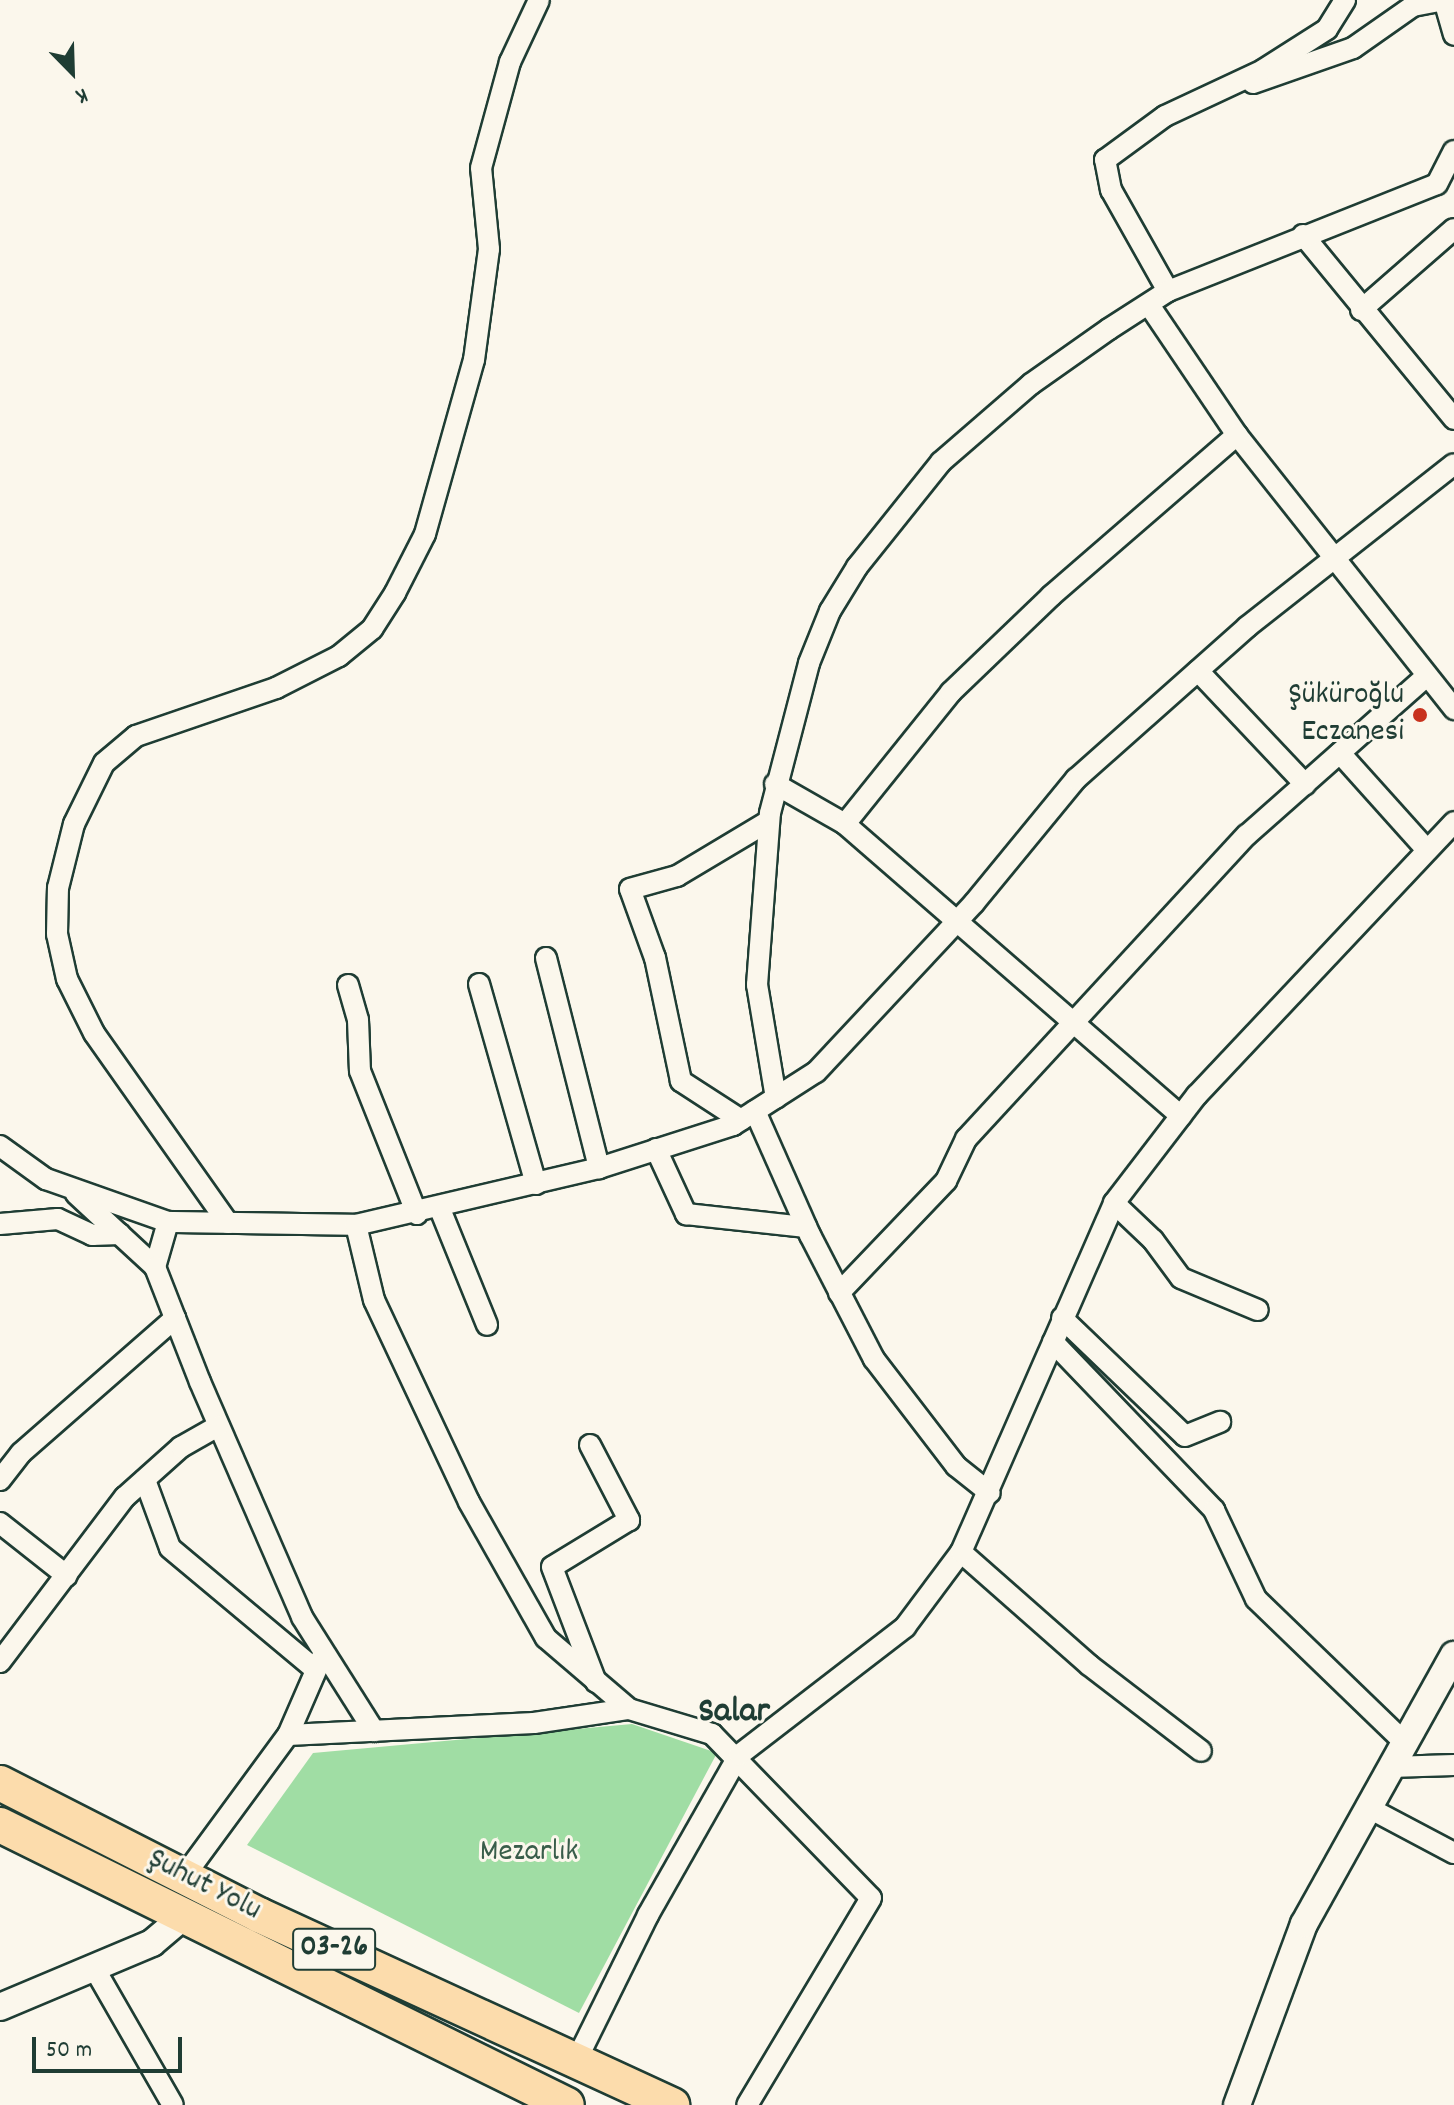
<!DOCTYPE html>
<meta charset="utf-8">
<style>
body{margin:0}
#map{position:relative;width:1454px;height:2105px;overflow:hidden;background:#fbf7ec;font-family:Dekko,sans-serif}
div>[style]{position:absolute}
.green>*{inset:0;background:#a0dda4}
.roads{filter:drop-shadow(2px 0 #1f3d34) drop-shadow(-2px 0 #1f3d34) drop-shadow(0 2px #1f3d34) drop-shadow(0 -2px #1f3d34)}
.minor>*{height:20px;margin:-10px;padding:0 10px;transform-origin:10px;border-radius:10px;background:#fbf7ec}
.tertiary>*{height:26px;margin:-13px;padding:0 13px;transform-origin:13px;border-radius:13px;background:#fbf7ec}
.primary>*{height:34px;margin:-17px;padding:0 17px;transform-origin:17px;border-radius:17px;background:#fcdcac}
.dots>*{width:22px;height:22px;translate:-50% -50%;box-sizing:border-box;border:4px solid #fbf7ec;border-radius:50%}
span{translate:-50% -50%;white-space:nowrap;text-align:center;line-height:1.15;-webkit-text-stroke:6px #fbf7ec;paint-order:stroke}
.shield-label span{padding:2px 6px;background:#fbf7ec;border:2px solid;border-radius:6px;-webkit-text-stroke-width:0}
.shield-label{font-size:30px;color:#1f3d34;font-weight:700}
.poi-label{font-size:32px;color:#1f3d34}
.right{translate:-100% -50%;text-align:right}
.park-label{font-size:32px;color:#395d4a}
.street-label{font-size:32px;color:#1f3d34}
.quarter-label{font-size:36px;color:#1f3d34;font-weight:700}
.north{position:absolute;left:32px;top:32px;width:80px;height:80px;-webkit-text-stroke:6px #fbf7ec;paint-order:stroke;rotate:157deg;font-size:22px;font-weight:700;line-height:32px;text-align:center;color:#1f3d34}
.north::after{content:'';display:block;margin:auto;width:28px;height:36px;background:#1f3d34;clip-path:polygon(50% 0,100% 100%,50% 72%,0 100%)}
.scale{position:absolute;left:32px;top:2037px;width:150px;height:36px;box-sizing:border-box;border:4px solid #1f3d34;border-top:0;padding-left:10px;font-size:24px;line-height:28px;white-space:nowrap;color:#1f3d34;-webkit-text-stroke:6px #fbf7ec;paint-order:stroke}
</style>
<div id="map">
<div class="green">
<div style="clip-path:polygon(632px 1724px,717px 1753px,579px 2013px,247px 1845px,313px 1753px)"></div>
</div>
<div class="roads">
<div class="minor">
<div style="left:1253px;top:83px;width:106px;rotate:-19.3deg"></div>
<div style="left:1353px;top:48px;width:73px;rotate:-35deg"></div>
<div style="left:1413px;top:6px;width:32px;rotate:-11deg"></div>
<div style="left:1444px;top:0;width:36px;rotate:74deg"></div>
<div style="left:1303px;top:235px;width:238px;rotate:50.6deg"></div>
<div style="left:1168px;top:291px;width:116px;rotate:-119.4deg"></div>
<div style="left:1111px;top:190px;width:31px;rotate:-101deg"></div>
<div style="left:1105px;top:160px;width:74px;rotate:-36.3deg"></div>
<div style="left:1165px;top:116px;width:108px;rotate:-25.1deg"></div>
<div style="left:1263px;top:70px;width:76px;rotate:-32.6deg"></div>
<div style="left:1327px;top:29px;width:34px;rotate:-58deg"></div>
<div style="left:1149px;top:305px;width:157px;rotate:55.9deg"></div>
<div style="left:1237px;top:435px;width:350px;rotate:51.6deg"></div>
<div style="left:1361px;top:310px;width:123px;rotate:-41.1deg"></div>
<div style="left:1198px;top:671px;width:156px;rotate:46.6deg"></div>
<div style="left:1340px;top:753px;width:130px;rotate:48.1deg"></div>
<div style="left:775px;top:784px;width:81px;rotate:29.7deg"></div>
<div style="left:845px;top:824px;width:445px;rotate:41deg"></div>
<div style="left:845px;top:824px;width:169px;rotate:-51.2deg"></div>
<div style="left:951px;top:692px;width:139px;rotate:-43.8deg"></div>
<div style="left:1051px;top:596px;width:246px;rotate:-40.9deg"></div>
<div style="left:546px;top:958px;width:217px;rotate:75.8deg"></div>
<div style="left:479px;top:984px;width:208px;rotate:74.1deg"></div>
<div style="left:348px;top:985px;width:36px;rotate:74deg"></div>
<div style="left:358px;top:1020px;width:51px;rotate:87.8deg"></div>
<div style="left:360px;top:1071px;width:154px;rotate:68.3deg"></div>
<div style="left:776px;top:1098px;width:115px;rotate:-99.5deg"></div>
<div style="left:757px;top:985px;width:172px;rotate:-85.7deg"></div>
<div style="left:770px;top:813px;width:155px;rotate:-75.4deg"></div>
<div style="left:809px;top:663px;width:56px;rotate:-68deg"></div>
<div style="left:830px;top:611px;width:52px;rotate:-58.5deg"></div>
<div style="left:857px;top:567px;width:134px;rotate:-51.3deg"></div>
<div style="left:941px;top:462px;width:119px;rotate:-40.9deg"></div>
<div style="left:1031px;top:384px;width:95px;rotate:-35.2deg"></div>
<div style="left:1109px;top:329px;width:70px;rotate:-32.8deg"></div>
<div style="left:1168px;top:291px;width:289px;rotate:-21.7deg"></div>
<div style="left:1437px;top:184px;width:37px;rotate:-63deg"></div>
<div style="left:755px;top:1111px;width:136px;rotate:66.1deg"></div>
<div style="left:810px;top:1235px;width:140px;rotate:62.7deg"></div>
<div style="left:874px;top:1359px;width:135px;rotate:52.5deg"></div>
<div style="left:956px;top:1466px;width:43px;rotate:38.5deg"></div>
<div style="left:741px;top:1120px;width:72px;rotate:-147deg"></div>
<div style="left:681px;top:1081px;width:126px;rotate:-101.9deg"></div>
<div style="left:655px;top:958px;width:73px;rotate:-109.9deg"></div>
<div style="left:630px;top:889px;width:49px;rotate:-15.5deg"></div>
<div style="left:677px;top:876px;width:107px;rotate:-30.9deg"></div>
<div style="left:0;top:1146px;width:57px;rotate:35.7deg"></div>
<div style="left:46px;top:1179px;width:129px;rotate:19.4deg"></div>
<div style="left:168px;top:1222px;width:188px;rotate:0.9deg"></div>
<div style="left:356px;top:1225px;width:250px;rotate:-13.2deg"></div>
<div style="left:599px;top:1168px;width:141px;rotate:-17.8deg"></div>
<div style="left:733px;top:1125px;width:98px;rotate:-32.6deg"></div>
<div style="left:816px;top:1072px;width:231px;rotate:-46.9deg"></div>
<div style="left:974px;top:903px;width:161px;rotate:-50.6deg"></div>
<div style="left:1076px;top:779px;width:229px;rotate:-41.6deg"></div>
<div style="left:1247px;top:627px;width:263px;rotate:-38.2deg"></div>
<div style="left:656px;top:1149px;width:72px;rotate:65.2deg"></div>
<div style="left:686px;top:1214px;width:121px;rotate:6.2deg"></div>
<div style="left:76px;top:1194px;width:108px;rotate:42.7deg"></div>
<div style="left:1114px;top:1203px;width:54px;rotate:43.5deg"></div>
<div style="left:1153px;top:1240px;width:47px;rotate:53.6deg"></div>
<div style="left:1181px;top:1278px;width:83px;rotate:22.6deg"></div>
<div style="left:440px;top:1209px;width:125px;rotate:67.9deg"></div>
<div style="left:168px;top:1222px;width:47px;rotate:106.1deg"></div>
<div style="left:155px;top:1267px;width:123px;rotate:68.6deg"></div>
<div style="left:200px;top:1382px;width:256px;rotate:66.5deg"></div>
<div style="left:302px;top:1617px;width:135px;rotate:57.7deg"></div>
<div style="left:228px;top:1223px;width:232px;rotate:-125.2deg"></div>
<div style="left:94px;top:1033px;width:60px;rotate:-116.6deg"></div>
<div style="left:67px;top:979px;width:46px;rotate:-102.5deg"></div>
<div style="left:57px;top:934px;width:46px;rotate:-88.8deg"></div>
<div style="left:58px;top:888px;width:66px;rotate:-76deg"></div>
<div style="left:74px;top:824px;width:68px;rotate:-63.8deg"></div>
<div style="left:104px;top:763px;width:42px;rotate:-40.2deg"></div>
<div style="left:136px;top:736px;width:148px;rotate:-18.9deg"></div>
<div style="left:276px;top:688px;width:71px;rotate:-26.9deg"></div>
<div style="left:339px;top:656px;width:43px;rotate:-39.3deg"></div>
<div style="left:372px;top:629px;width:43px;rotate:-57.4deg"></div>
<div style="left:395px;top:593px;width:66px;rotate:-63deg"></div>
<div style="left:425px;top:534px;width:181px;rotate:-74.3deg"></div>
<div style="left:474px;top:360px;width:112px;rotate:-82.3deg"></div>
<div style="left:489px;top:249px;width:81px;rotate:-95.6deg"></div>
<div style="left:481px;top:168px;width:110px;rotate:-74.7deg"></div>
<div style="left:510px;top:62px;width:68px;rotate:-64.9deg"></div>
<div style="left:0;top:1224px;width:58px;rotate:-4.9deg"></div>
<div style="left:58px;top:1219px;width:38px;rotate:25deg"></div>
<div style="left:92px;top:1235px;width:28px;rotate:-2deg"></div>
<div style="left:356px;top:1225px;width:77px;rotate:76.5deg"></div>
<div style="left:374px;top:1300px;width:223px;rotate:64.8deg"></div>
<div style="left:469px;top:1502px;width:156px;rotate:60.5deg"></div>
<div style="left:546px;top:1638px;width:109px;rotate:40.5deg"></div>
<div style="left:839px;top:1293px;width:155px;rotate:-46.3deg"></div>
<div style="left:946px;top:1181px;width:47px;rotate:-64.5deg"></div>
<div style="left:966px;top:1139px;width:414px;rotate:-47.3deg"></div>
<div style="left:1247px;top:835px;width:240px;rotate:-41.5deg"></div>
<div style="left:1062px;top:1318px;width:170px;rotate:43.8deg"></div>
<div style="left:1185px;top:1436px;width:38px;rotate:-22deg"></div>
<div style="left:1053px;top:1342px;width:233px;rotate:46.2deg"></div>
<div style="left:1214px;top:1510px;width:98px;rotate:64.7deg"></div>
<div style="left:1256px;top:1599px;width:206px;rotate:44deg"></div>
<div style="left:590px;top:1445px;width:85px;rotate:62.5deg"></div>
<div style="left:629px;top:1520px;width:90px;rotate:148.6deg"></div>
<div style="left:552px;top:1567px;width:123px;rotate:69.1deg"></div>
<div style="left:0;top:1480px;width:34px;rotate:-52deg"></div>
<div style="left:21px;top:1453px;width:205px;rotate:-41.2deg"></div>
<div style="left:145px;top:1480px;width:72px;rotate:69.8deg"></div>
<div style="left:170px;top:1548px;width:190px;rotate:39.9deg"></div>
<div style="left:0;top:1523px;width:85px;rotate:38.3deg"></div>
<div style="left:961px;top:1552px;width:171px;rotate:41.4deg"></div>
<div style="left:1089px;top:1665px;width:141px;rotate:37.5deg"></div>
<div style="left:0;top:1662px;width:207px;rotate:-52.9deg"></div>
<div style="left:125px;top:1497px;width:75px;rotate:-41.8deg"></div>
<div style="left:181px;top:1447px;width:43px;rotate:-29.6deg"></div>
<div style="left:288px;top:1735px;width:83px;rotate:-66.5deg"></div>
<div style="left:1390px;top:1767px;width:64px;rotate:-1.8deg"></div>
<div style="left:1367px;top:1807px;width:98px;rotate:27.9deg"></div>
<div style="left:185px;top:1875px;width:174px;rotate:-53.7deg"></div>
<div style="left:288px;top:1735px;width:246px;rotate:-2.8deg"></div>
<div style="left:534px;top:1723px;width:96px;rotate:-8.4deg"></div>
<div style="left:629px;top:1709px;width:87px;rotate:16.8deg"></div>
<div style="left:712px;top:1734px;width:228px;rotate:45.9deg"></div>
<div style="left:871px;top:1898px;width:241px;rotate:120.9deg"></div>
<div style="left:93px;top:1966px;width:160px;rotate:60.1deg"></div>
<div style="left:576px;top:2061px;width:163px;rotate:-63.7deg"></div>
<div style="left:648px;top:1915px;width:184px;rotate:-60.4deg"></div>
<div style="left:739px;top:1755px;width:210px;rotate:-37.6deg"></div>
<div style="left:905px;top:1627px;width:94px;rotate:-53.3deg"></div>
<div style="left:961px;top:1552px;width:381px;rotate:-66.3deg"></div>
<div style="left:1114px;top:1203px;width:136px;rotate:-52.5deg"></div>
<div style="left:1197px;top:1095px;width:375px;rotate:-46.7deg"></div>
</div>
<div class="tertiary">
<div style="left:0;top:2007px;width:165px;rotate:-22.8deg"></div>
<div style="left:152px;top:1943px;width:42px;rotate:-40.2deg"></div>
<div style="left:1237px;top:2105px;width:193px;rotate:-69.7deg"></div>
<div style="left:1304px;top:1924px;width:308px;rotate:-60.9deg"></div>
</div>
<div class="primary">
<div style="left:0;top:1783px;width:291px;rotate:27deg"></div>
<div style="left:259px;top:1915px;width:455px;rotate:24.7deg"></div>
<div style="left:0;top:1825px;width:632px;rotate:26.28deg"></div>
</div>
</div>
<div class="dots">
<div style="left:1420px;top:715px;background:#c8321e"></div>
</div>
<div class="shield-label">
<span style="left:334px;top:1949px">03-26</span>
</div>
<div class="poi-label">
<span class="right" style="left:1404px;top:715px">Şüküroğlu<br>Eczanesi</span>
</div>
<div class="park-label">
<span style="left:529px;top:1853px">Mezarlık</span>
</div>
<div class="street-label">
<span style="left:204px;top:1886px;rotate:27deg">Şuhut Yolu</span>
</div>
<div class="quarter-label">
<span style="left:734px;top:1714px">Salar</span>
</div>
<div class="north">K</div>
<div class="scale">50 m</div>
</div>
